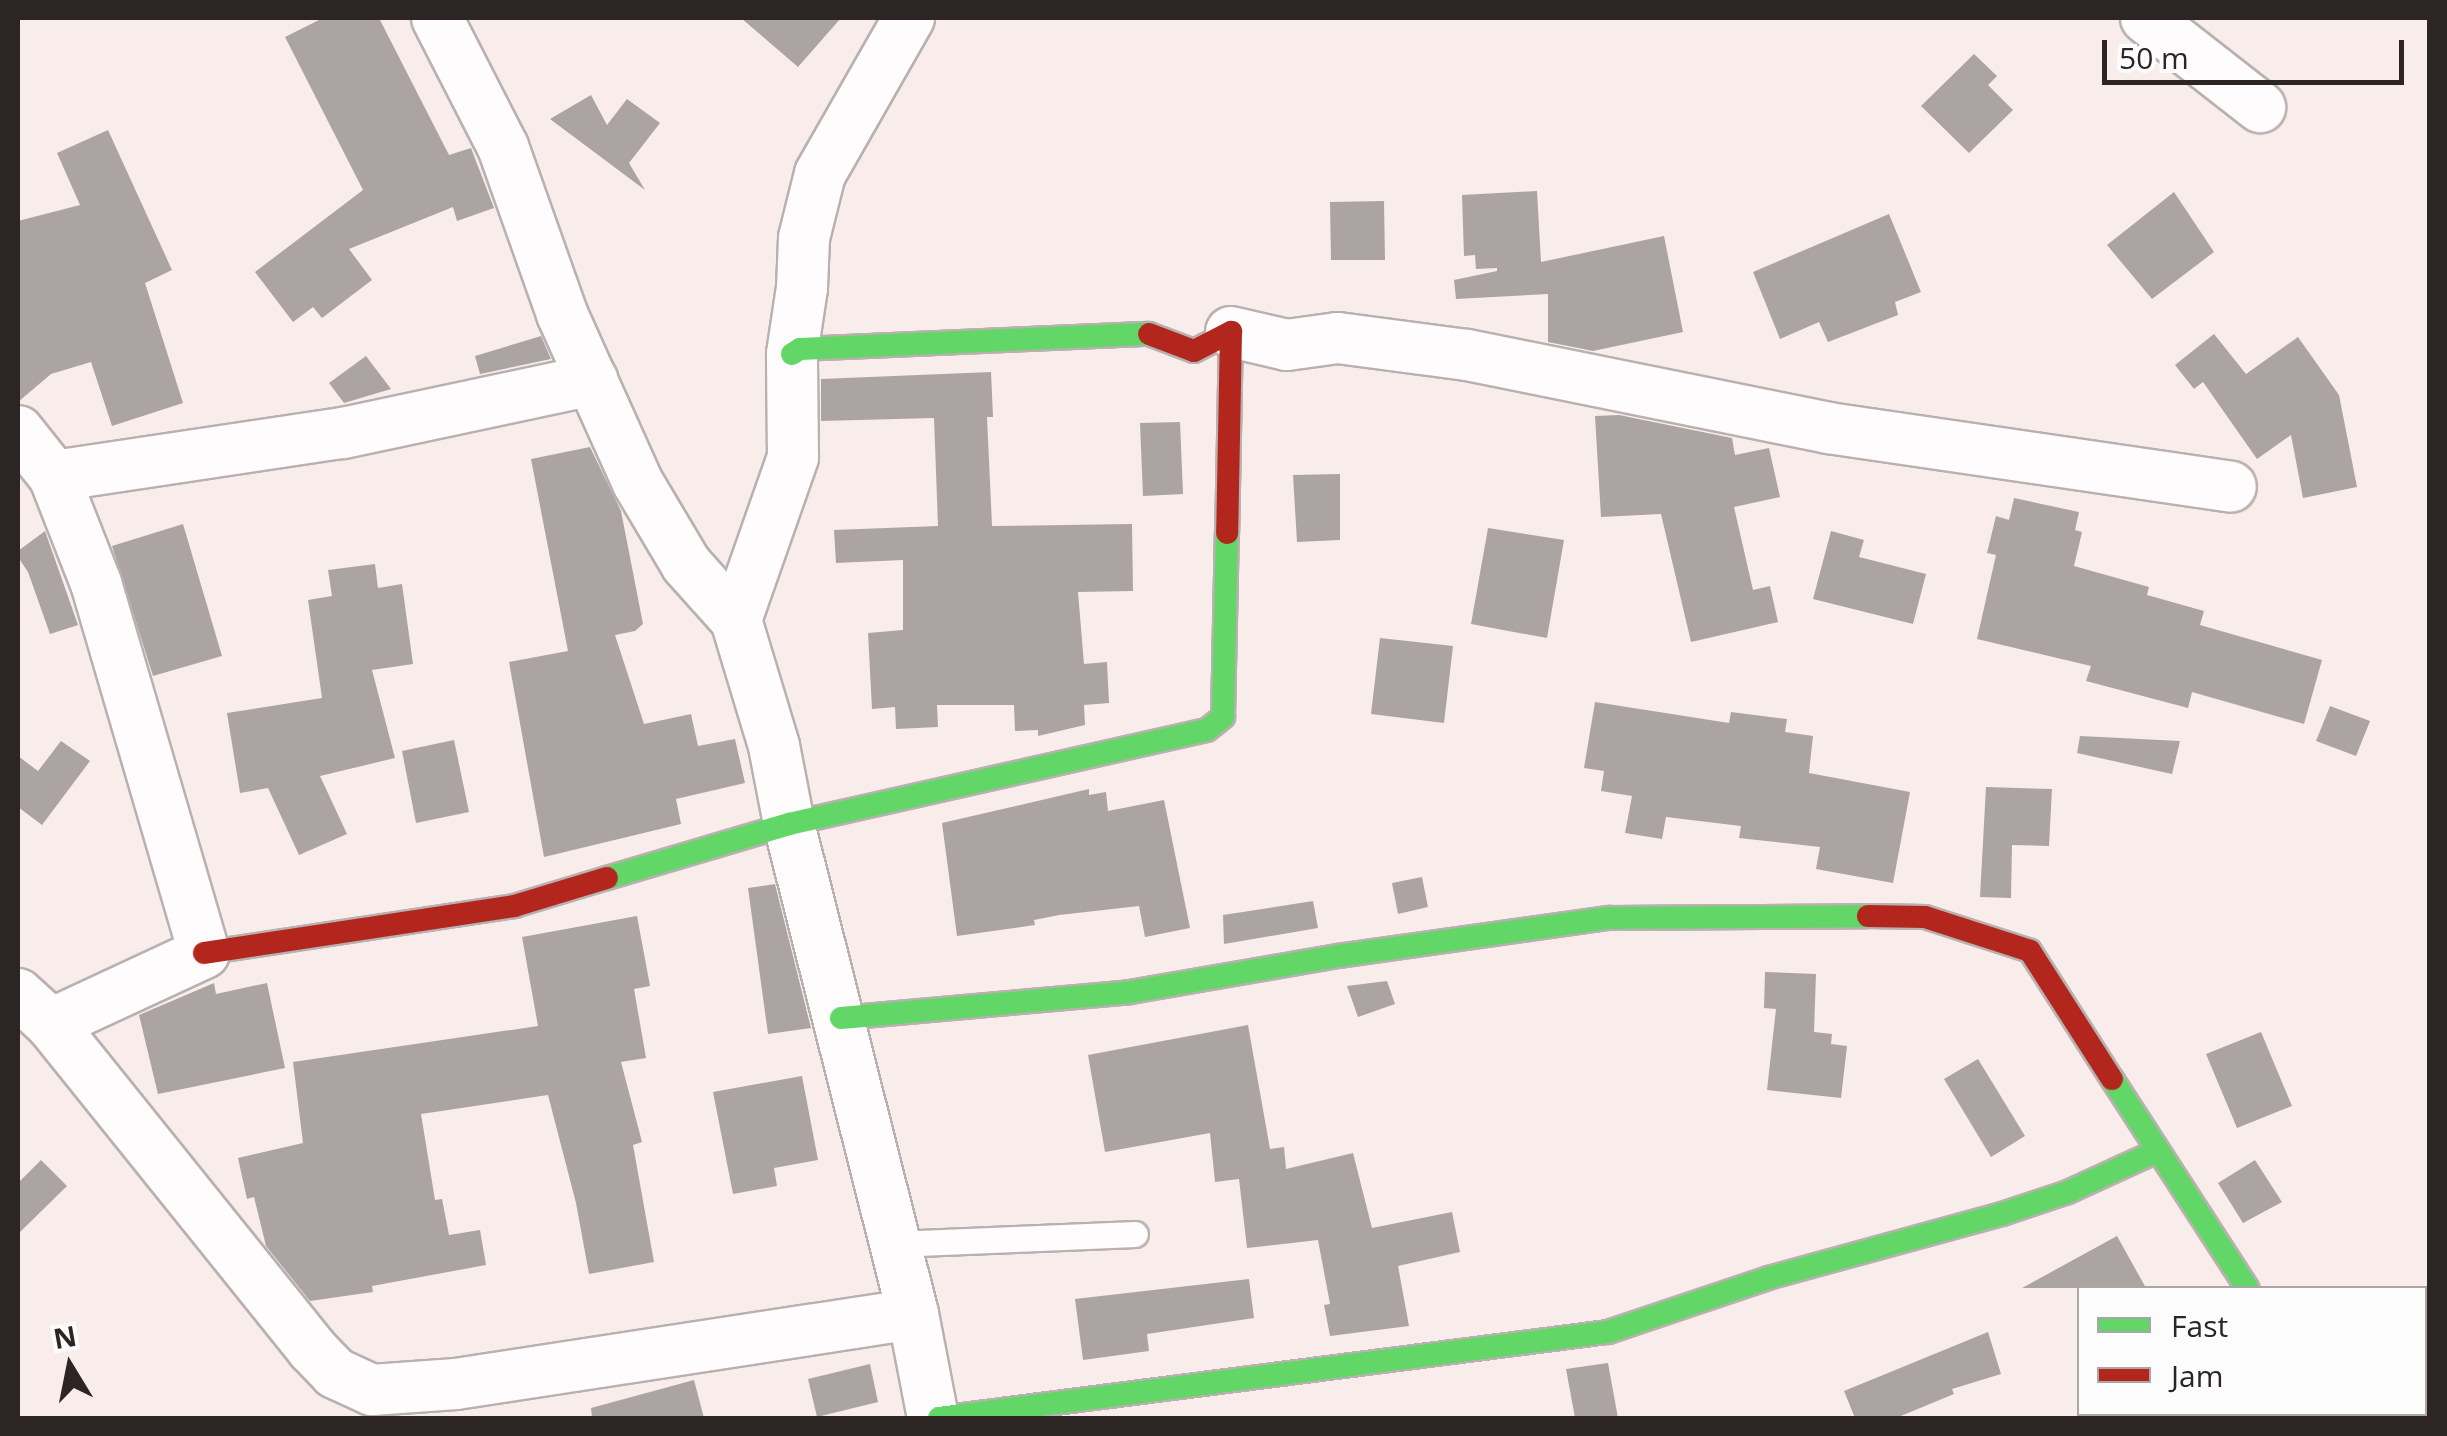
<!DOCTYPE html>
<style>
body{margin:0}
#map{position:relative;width:2447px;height:1436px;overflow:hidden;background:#f8edeb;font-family:"Open Sans",sans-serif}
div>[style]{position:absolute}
.building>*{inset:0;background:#aca4a2}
.roads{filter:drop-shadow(2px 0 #b9b1b0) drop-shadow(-2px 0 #b9b1b0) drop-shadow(0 2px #b9b1b0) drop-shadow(0 -2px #b9b1b0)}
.lane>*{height:25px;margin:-12.5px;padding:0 12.5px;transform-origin:12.5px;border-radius:12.5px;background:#fefcfc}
.street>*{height:50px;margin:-25px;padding:0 25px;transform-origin:25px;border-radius:25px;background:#fefcfc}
.fast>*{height:22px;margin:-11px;padding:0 11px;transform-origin:11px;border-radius:11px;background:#63d668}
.jam>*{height:22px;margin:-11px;padding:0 11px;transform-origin:11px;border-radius:11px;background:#b3261e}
span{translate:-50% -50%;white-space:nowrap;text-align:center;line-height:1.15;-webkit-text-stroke:10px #fcfcfc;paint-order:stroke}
.frame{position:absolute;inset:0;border:20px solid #2d2524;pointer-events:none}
.legend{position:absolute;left:2077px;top:1286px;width:350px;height:130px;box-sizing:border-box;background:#fcfcfc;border:2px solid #a9a6a6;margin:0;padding:12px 18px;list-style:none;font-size:30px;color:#2d2524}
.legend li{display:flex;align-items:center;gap:20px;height:50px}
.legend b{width:50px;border:2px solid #a9a6a6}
.north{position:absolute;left:20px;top:1316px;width:100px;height:100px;-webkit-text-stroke:8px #fcfcfc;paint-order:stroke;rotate:350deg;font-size:28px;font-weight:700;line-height:40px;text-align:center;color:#2d2524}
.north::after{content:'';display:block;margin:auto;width:35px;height:45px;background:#2d2524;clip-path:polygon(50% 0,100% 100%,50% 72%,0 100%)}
.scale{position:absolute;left:2102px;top:40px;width:302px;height:45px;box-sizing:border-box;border:5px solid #2d2524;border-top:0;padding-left:12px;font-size:30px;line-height:35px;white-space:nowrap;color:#2d2524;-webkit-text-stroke:8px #fcfcfc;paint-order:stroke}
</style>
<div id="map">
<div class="building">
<div style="clip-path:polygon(323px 18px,379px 18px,449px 155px,471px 148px,494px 208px,457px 221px,453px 207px,349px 249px,372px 280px,322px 318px,313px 307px,293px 322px,255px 272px,363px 190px,285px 37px)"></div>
<div style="clip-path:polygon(741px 18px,841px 18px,798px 67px)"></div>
<div style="clip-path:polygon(1974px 54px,1997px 76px,1988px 85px,2013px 110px,1969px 153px,1921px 106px)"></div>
<div style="clip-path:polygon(591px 95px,607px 125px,627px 99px,660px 123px,629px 163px,645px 190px,550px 119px)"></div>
<div style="clip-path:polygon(108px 130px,172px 270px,145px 283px,183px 403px,112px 426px,91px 362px,51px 374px,18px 402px,18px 221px,80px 205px,57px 153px)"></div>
<div style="clip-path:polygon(1537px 191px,1541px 262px,1664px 236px,1683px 332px,1593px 351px,1548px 342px,1548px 294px,1456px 299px,1454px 280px,1497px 271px,1497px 268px,1476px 269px,1475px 255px,1464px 256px,1462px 195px)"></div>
<div style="clip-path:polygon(2174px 192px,2214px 252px,2152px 299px,2107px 245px)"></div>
<div style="clip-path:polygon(1384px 201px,1385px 260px,1331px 260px,1330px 202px)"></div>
<div style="clip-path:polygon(1889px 214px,1921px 292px,1895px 302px,1898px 315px,1828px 342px,1819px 322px,1780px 339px,1753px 272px)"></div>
<div style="clip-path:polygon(2214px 334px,2246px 374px,2298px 337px,2339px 395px,2357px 487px,2303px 498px,2291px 435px,2257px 459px,2203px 382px,2194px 389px,2175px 365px)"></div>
<div style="clip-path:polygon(541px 336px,551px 359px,480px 374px,475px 356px)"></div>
<div style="clip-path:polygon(366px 356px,391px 389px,344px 403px,329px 383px)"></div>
<div style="clip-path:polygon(991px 372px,993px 417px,987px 417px,992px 526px,1132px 524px,1133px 591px,1078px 592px,1084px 664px,1107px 662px,1109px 703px,1084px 705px,1085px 725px,1038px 736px,1038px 730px,1015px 731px,1014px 705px,937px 705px,938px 727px,896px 729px,895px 707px,872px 709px,868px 633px,903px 630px,903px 560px,836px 563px,834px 530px,938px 526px,934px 418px,821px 421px,821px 379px)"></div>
<div style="clip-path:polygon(1619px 415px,1732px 438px,1735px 455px,1769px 448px,1780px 497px,1734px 507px,1753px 590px,1770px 586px,1778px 622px,1691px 642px,1661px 514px,1601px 517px,1595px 416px)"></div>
<div style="clip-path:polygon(1180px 422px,1183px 494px,1143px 496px,1140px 423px)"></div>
<div style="clip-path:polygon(590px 447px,621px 511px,643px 624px,635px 631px,615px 635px,644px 724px,691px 714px,698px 746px,735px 739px,745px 783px,676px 799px,681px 824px,544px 857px,509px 662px,568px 651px,531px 459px)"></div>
<div style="clip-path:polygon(1340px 474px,1340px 540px,1297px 542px,1293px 475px)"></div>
<div style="clip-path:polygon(2014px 498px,2079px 512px,2075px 530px,2082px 532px,2074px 566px,2149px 587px,2147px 595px,2204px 611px,2200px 625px,2322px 660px,2304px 724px,2192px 692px,2188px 708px,2086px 681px,2091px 666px,1977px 639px,1996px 555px,1987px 553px,1996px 516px,2009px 520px)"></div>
<div style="clip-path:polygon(183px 524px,222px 656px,153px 676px,112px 546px)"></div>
<div style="clip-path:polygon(1488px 528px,1564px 540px,1547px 638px,1471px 624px)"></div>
<div style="clip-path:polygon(45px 531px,78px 625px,50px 634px,28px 572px,18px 557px,18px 551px)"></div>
<div style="clip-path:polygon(1831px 531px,1864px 540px,1859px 557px,1926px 574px,1913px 624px,1813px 599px)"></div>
<div style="clip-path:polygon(375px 564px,378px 588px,402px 584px,413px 664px,372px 670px,395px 758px,320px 776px,347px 834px,299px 855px,268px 788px,240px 793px,227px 713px,322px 698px,308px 600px,332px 596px,328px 570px)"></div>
<div style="clip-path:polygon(1380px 638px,1453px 646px,1444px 723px,1371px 714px)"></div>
<div style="clip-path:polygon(1595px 702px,1729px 723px,1731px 712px,1787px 719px,1785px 732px,1813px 736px,1809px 773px,1910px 792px,1893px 883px,1816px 869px,1820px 847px,1739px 838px,1741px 826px,1666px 817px,1662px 839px,1625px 833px,1632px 796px,1601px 791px,1604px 771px,1584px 768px)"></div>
<div style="clip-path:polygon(2330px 706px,2370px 721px,2356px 756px,2316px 741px)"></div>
<div style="clip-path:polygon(2080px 736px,2180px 741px,2172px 774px,2077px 753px)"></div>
<div style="clip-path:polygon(454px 740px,469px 812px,416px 823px,402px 751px)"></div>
<div style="clip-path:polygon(61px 741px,90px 761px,42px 825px,18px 807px,18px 756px,38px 771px)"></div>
<div style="clip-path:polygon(1986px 787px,2052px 789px,2049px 846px,2012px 845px,2011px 898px,1980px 897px)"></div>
<div style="clip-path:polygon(1089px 789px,1089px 795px,1106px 792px,1108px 811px,1164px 800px,1190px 928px,1145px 937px,1139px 906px,1059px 915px,1034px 920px,1035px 925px,957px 936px,942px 823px)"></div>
<div style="clip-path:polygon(1422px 877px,1428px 907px,1398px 914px,1392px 883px)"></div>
<div style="clip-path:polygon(775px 884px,811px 1028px,768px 1034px,748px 888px)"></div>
<div style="clip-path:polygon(1313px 901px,1318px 928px,1224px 944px,1223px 915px)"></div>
<div style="clip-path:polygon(637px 916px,650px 986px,634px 989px,646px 1058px,621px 1062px,642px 1142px,633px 1145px,654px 1262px,589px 1274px,576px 1203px,548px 1095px,421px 1114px,435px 1200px,442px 1199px,449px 1235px,480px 1230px,486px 1265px,372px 1286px,373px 1292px,310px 1301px,266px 1246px,254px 1197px,247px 1199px,238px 1158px,303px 1143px,293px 1062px,538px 1026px,522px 937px)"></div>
<div style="clip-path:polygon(1765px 972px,1816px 974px,1814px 1032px,1832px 1034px,1831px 1044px,1847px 1046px,1841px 1098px,1767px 1090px,1776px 1009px,1764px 1008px)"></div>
<div style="clip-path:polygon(1387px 981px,1395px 1004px,1358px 1017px,1347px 986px)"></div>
<div style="clip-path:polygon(214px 983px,216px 994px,267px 983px,285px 1068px,158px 1094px,139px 1015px)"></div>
<div style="clip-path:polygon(1248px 1025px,1270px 1149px,1284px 1147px,1286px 1169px,1353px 1153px,1372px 1228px,1452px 1212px,1460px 1252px,1398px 1266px,1409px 1326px,1330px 1336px,1324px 1305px,1330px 1304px,1318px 1240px,1247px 1248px,1239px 1179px,1215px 1182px,1210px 1133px,1105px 1152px,1088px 1055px)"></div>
<div style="clip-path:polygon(2261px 1032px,2292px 1106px,2237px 1128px,2206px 1054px)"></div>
<div style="clip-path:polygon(1978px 1059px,2025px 1136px,1991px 1157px,1944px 1079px)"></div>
<div style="clip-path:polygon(802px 1076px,818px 1160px,774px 1168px,777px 1186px,733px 1194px,713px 1092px)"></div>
<div style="clip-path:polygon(41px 1160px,67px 1186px,18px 1234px,18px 1183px)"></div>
<div style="clip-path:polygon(2255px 1160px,2282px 1202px,2243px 1223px,2218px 1183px)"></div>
<div style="clip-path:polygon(2117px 1236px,2146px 1288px,2022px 1288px)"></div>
<div style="clip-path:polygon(1249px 1279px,1254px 1318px,1147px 1334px,1149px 1351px,1083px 1360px,1075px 1299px)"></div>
<div style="clip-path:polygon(1988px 1332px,2001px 1374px,1952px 1389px,1954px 1394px,1896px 1418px,1855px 1418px,1844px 1391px)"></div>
<div style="clip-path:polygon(1608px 1363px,1618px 1418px,1575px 1418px,1566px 1369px)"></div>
<div style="clip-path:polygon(870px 1364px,878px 1402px,817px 1417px,808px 1379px)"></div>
<div style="clip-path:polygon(694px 1380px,704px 1418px,592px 1418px,591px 1408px)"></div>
</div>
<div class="roads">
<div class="lane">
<div style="left:895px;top:1244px;width:240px;rotate:-2.4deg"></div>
</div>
<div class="street">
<div style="left:437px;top:18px;width:145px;rotate:62.9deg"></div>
<div style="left:503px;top:147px;width:177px;rotate:70.5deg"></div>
<div style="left:562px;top:314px;width:185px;rotate:65.8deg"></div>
<div style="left:638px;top:483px;width:94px;rotate:59.3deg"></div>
<div style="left:686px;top:564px;width:75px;rotate:48.2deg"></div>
<div style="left:736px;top:620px;width:132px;rotate:73.2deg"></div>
<div style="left:774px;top:746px;width:79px;rotate:79.1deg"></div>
<div style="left:789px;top:824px;width:505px;rotate:75.8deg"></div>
<div style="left:913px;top:1314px;width:106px;rotate:79.1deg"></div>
<div style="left:2146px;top:18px;width:145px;rotate:38deg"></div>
<div style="left:1231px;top:332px;width:57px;rotate:13.1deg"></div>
<div style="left:1287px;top:345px;width:51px;rotate:-7.8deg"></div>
<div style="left:1338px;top:338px;width:130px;rotate:7.5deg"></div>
<div style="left:1467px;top:355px;width:369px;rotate:11.4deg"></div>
<div style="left:1829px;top:428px;width:406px;rotate:8.3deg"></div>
<div style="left:18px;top:431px;width:58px;rotate:51.3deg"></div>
<div style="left:54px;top:476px;width:115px;rotate:68.6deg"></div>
<div style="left:96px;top:583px;width:385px;rotate:73.7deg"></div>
<div style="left:204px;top:953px;width:169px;rotate:155.1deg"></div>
<div style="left:54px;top:476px;width:292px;rotate:-8.5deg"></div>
<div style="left:343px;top:433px;width:255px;rotate:-12deg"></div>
<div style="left:736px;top:620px;width:173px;rotate:-70.7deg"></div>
<div style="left:793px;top:457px;width:103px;rotate:-90.6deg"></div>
<div style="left:792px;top:354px;width:67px;rotate:-81.4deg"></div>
<div style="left:802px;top:288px;width:50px;rotate:-87.7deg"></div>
<div style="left:804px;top:238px;width:66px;rotate:-76deg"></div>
<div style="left:820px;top:174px;width:180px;rotate:-60.3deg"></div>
<div style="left:18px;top:994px;width:45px;rotate:42.3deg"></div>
<div style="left:51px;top:1024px;width:417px;rotate:51.2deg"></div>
<div style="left:312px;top:1349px;width:33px;rotate:46deg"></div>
<div style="left:335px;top:1373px;width:41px;rotate:24.7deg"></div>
<div style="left:372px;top:1390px;width:84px;rotate:-4.1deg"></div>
<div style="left:456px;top:1384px;width:462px;rotate:-8.7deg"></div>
<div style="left:2329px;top:1414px;width:5px;rotate:53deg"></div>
<div style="left:2429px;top:1418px;width:1px"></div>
</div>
<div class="fast">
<div style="left:792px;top:354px;width:9px;rotate:-32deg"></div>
<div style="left:800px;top:349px;width:349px;rotate:-2.5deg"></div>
<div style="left:607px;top:878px;width:190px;rotate:-16.5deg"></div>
<div style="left:789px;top:824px;width:428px;rotate:-12.7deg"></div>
<div style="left:1207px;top:730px;width:21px;rotate:-39deg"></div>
<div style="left:1223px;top:717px;width:184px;rotate:-88.8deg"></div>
<div style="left:841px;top:1018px;width:290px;rotate:-5.1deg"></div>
<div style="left:1130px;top:992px;width:211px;rotate:-9.8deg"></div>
<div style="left:1338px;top:956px;width:275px;rotate:-8deg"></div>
<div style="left:1610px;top:918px;width:258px;rotate:-0.4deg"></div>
<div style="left:2112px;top:1079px;width:249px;rotate:57.1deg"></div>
<div style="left:939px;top:1418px;width:675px;rotate:-7.33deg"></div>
<div style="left:1608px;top:1332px;width:169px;rotate:-18.6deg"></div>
<div style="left:1768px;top:1278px;width:243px;rotate:-15.3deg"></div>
<div style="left:2002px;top:1214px;width:70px;rotate:-18.4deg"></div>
<div style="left:2068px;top:1192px;width:98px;rotate:-24.7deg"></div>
</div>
<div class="jam">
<div style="left:1149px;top:334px;width:48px;rotate:20.7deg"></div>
<div style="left:1194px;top:351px;width:42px;rotate:-27.2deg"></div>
<div style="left:1231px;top:332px;width:201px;rotate:91.1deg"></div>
<div style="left:1868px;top:916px;width:57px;rotate:1deg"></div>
<div style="left:1925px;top:917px;width:110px;rotate:17.9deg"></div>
<div style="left:2030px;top:951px;width:152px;rotate:57.4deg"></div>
<div style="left:204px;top:953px;width:314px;rotate:-8.6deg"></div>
<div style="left:514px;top:906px;width:97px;rotate:-16.8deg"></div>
</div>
</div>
<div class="frame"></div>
<ul class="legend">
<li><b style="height:12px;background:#63d668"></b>Fast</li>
<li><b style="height:12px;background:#b3261e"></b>Jam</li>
</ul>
<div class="north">N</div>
<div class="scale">50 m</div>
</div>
